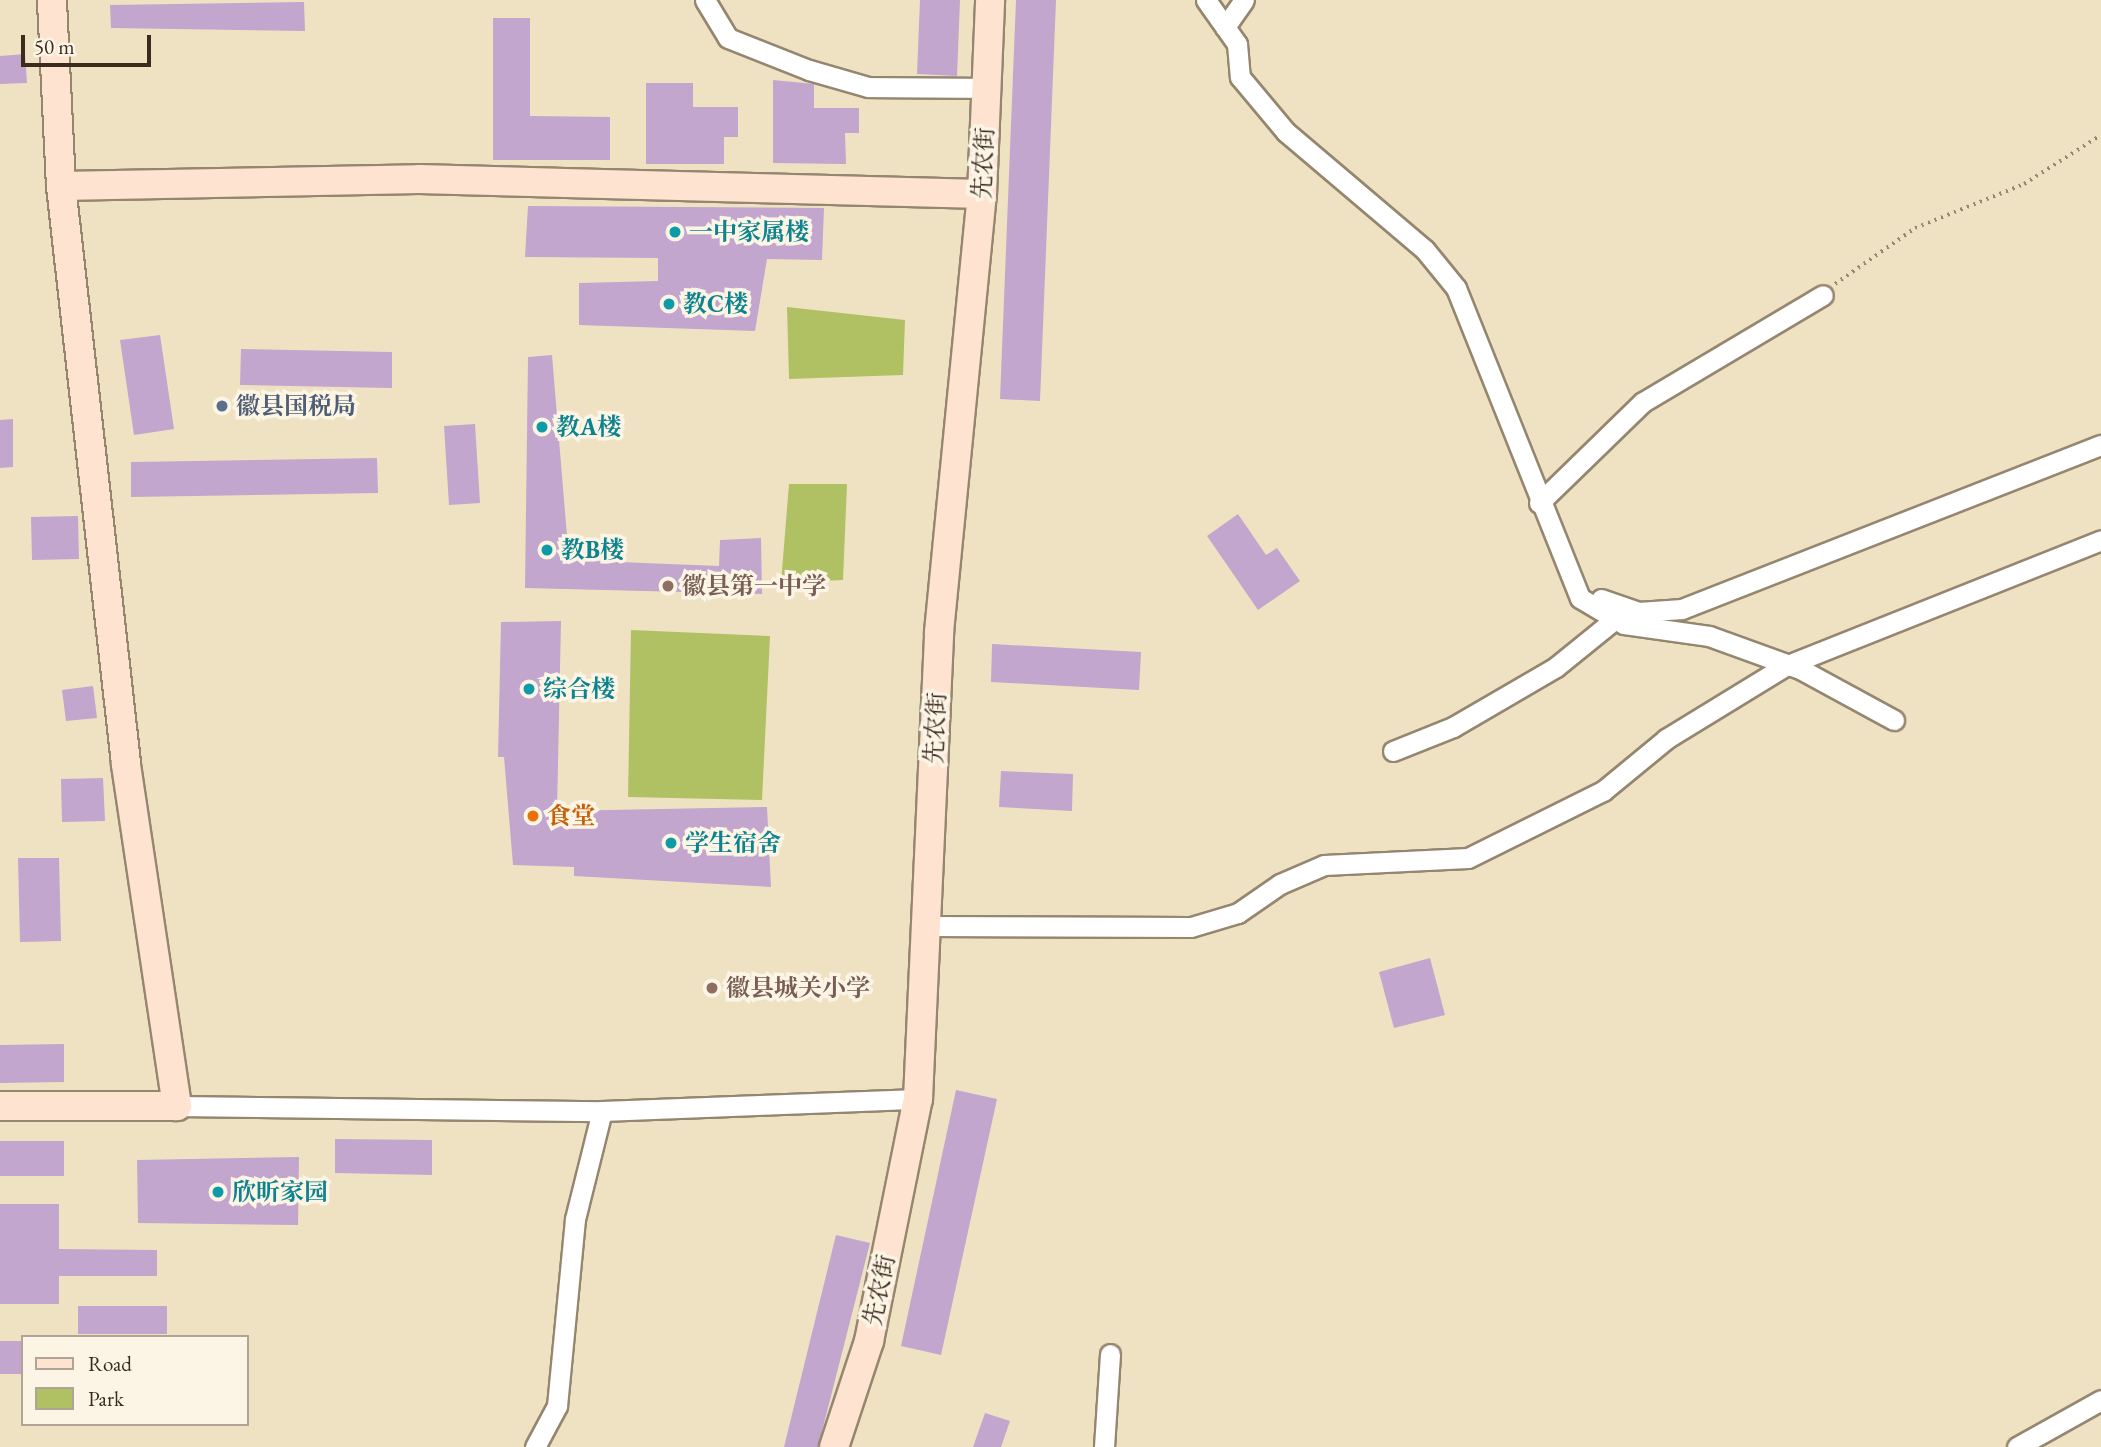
<!DOCTYPE html>
<meta charset="utf-8">
<style>
body{margin:0}
#map{position:relative;width:2101px;height:1447px;overflow:hidden;background:#efe2c3;font-family:"EB Garamond","Noto Serif SC",serif}
div>[style]{position:absolute}
.green>*{inset:0;background:#b0c164}
.building>*{inset:0;background:#c2a6cd}
.path>*{height:3.5px;margin-top:-1.75px;transform-origin:0;background:repeating-linear-gradient(90deg,#958670 0 2px,transparent 0 7px)}
.roads{filter:drop-shadow(2px 0 #958670) drop-shadow(-2px 0 #958670) drop-shadow(0 2px #958670) drop-shadow(0 -2px #958670)}
.street>*{height:19px;margin:-9.5px;padding:0 9.5px;transform-origin:9.5px;border-radius:9.5px;background:#fff}
.secondary>*{height:28px;margin:-14px;padding:0 14px;transform-origin:14px;border-radius:14px;background:#fee3d1}
.dots>*{width:19px;height:19px;translate:-50% -50%;box-sizing:border-box;border:4px solid #fcf5e5;border-radius:50%}
span{translate:-50% -50%;white-space:nowrap;text-align:center;line-height:1.15;-webkit-text-stroke:7px #fcf5e5;paint-order:stroke}
.street-label{font-size:24px;color:#3b2a1e}
.culture-label{font-size:24px;color:#0d838f;font-weight:700}
.left{translate:0 -50%;text-align:left}
.service-label{font-size:24px;color:#4e5e75;font-weight:700}
.education-label{font-size:24px;color:#785e54;font-weight:700}
.food-label{font-size:24px;color:#c56008;font-weight:700}
.legend{position:absolute;left:21px;top:1335px;width:228px;height:91px;box-sizing:border-box;background:#fcf5e5;border:2px solid #afa495;margin:0;padding:9px 12px;list-style:none;font-size:21px;color:#3b2a1e}
.legend li{display:flex;align-items:center;gap:14px;height:35px}
.legend b{width:35px;border:2px solid #afa495}
.scale{position:absolute;left:21px;top:35px;width:130px;height:32px;box-sizing:border-box;border:4px solid #3b2a1e;border-top:0;padding-left:9px;font-size:21px;line-height:24px;white-space:nowrap;color:#3b2a1e;-webkit-text-stroke:5px #fcf5e5;paint-order:stroke}
</style>
<div id="map">
<div class="green">
<div style="clip-path:polygon(787px 307px,905px 320px,903px 375px,789px 379px)"></div>
<div style="clip-path:polygon(789px 484px,847px 484px,843px 580px,781px 583px)"></div>
<div style="clip-path:polygon(631px 630px,770px 636px,762px 800px,628px 797px)"></div>
</div>
<div class="building">
<div style="clip-path:polygon(920px 0,960px 0,957px 76px,917px 74px)"></div>
<div style="clip-path:polygon(1016px 0,1056px 0,1040px 401px,1000px 399px)"></div>
<div style="clip-path:polygon(304px 2px,305px 31px,111px 28px,110px 5px)"></div>
<div style="clip-path:polygon(493px 18px,530px 18px,530px 116px,610px 117px,610px 160px,493px 160px)"></div>
<div style="clip-path:polygon(25px 54px,27px 83px,0 84px,0 56px)"></div>
<div style="clip-path:polygon(773px 80px,814px 84px,814px 108px,859px 108px,859px 133px,845px 133px,846px 164px,773px 163px)"></div>
<div style="clip-path:polygon(646px 83px,693px 83px,693px 107px,738px 107px,738px 137px,724px 137px,724px 164px,646px 164px)"></div>
<div style="clip-path:polygon(528px 206px,824px 208px,822px 260px,767px 259px,755px 331px,579px 325px,579px 283px,658px 281px,658px 258px,525px 257px)"></div>
<div style="clip-path:polygon(160px 335px,174px 429px,134px 435px,120px 340px)"></div>
<div style="clip-path:polygon(241px 349px,392px 352px,392px 388px,240px 385px)"></div>
<div style="clip-path:polygon(552px 355px,569px 560px,719px 566px,720px 540px,761px 538px,762px 594px,525px 588px,528px 357px)"></div>
<div style="clip-path:polygon(13px 419px,13px 467px,0 468px,0 420px)"></div>
<div style="clip-path:polygon(475px 424px,480px 503px,449px 505px,444px 426px)"></div>
<div style="clip-path:polygon(377px 458px,378px 493px,131px 497px,131px 462px)"></div>
<div style="clip-path:polygon(1238px 514px,1266px 555px,1277px 548px,1300px 581px,1258px 610px,1207px 536px)"></div>
<div style="clip-path:polygon(78px 516px,79px 559px,32px 560px,31px 517px)"></div>
<div style="clip-path:polygon(561px 621px,557px 811px,767px 807px,771px 887px,574px 876px,574px 867px,513px 865px,504px 757px,498px 757px,501px 622px)"></div>
<div style="clip-path:polygon(992px 644px,1141px 652px,1139px 690px,991px 682px)"></div>
<div style="clip-path:polygon(93px 686px,97px 718px,66px 721px,62px 690px)"></div>
<div style="clip-path:polygon(1001px 771px,1073px 774px,1072px 811px,999px 807px)"></div>
<div style="clip-path:polygon(103px 778px,105px 821px,62px 822px,61px 779px)"></div>
<div style="clip-path:polygon(18px 858px,59px 858px,61px 941px,20px 942px)"></div>
<div style="clip-path:polygon(1430px 958px,1445px 1015px,1394px 1028px,1379px 972px)"></div>
<div style="clip-path:polygon(64px 1044px,64px 1082px,0 1083px,0 1045px)"></div>
<div style="clip-path:polygon(956px 1090px,997px 1099px,941px 1355px,901px 1346px)"></div>
<div style="clip-path:polygon(335px 1139px,432px 1140px,432px 1175px,335px 1173px)"></div>
<div style="clip-path:polygon(0 1141px,64px 1141px,64px 1176px,0 1176px)"></div>
<div style="clip-path:polygon(299px 1157px,298px 1225px,138px 1223px,137px 1160px)"></div>
<div style="clip-path:polygon(0 1204px,59px 1204px,59px 1249px,157px 1250px,157px 1276px,59px 1276px,59px 1304px,0 1304px)"></div>
<div style="clip-path:polygon(836px 1235px,870px 1243px,818px 1447px,784px 1447px)"></div>
<div style="clip-path:polygon(78px 1306px,167px 1306px,167px 1334px,78px 1334px)"></div>
<div style="clip-path:polygon(0 1341px,23px 1341px,23px 1374px,0 1374px)"></div>
<div style="clip-path:polygon(985px 1413px,1010px 1421px,1001px 1447px,973px 1447px)"></div>
</div>
<div class="path">
<div style="left:1835px;top:284px;width:98px;rotate:-35deg"></div>
<div style="left:1915px;top:228px;width:118px;rotate:-22deg"></div>
<div style="left:2024px;top:184px;width:91px;rotate:-32.5deg"></div>
</div>
<div class="roads">
<div class="street">
<div style="left:705px;top:0;width:44px;rotate:58.8deg"></div>
<div style="left:728px;top:38px;width:87px;rotate:21.6deg"></div>
<div style="left:809px;top:70px;width:61px;rotate:16.1deg"></div>
<div style="left:868px;top:87px;width:118px;rotate:0.5deg"></div>
<div style="left:1206px;top:0;width:54px;rotate:54.8deg"></div>
<div style="left:1237px;top:44px;width:33px;rotate:85deg"></div>
<div style="left:1240px;top:77px;width:72px;rotate:50.1deg"></div>
<div style="left:1286px;top:132px;width:182px;rotate:40.3deg"></div>
<div style="left:1425px;top:250px;width:49px;rotate:50.8deg"></div>
<div style="left:1456px;top:288px;width:334px;rotate:68.2deg"></div>
<div style="left:1580px;top:598px;width:51px;rotate:30.6deg"></div>
<div style="left:1624px;top:624px;width:86px;rotate:8deg"></div>
<div style="left:1709px;top:636px;width:97px;rotate:19.9deg"></div>
<div style="left:1800px;top:669px;width:107px;rotate:28.5deg"></div>
<div style="left:1225px;top:27px;width:33px;rotate:-55deg"></div>
<div style="left:1539px;top:503px;width:145px;rotate:-44.2deg"></div>
<div style="left:1643px;top:402px;width:209px;rotate:-30.7deg"></div>
<div style="left:1601px;top:599px;width:39px;rotate:19deg"></div>
<div style="left:1638px;top:612px;width:44px;rotate:-3.9deg"></div>
<div style="left:1682px;top:609px;width:450px;rotate:-21.4deg"></div>
<div style="left:1393px;top:751px;width:65px;rotate:-21.8deg"></div>
<div style="left:1453px;top:727px;width:119px;rotate:-30.2deg"></div>
<div style="left:1556px;top:667px;width:76px;rotate:-39.1deg"></div>
<div style="left:926px;top:926px;width:265px;rotate:0.2deg"></div>
<div style="left:1191px;top:927px;width:49px;rotate:-16.6deg"></div>
<div style="left:1238px;top:913px;width:51px;rotate:-34.6deg"></div>
<div style="left:1280px;top:884px;width:48px;rotate:-23.4deg"></div>
<div style="left:1324px;top:865px;width:144px;rotate:-2.8deg"></div>
<div style="left:1468px;top:858px;width:151px;rotate:-26.4deg"></div>
<div style="left:1603px;top:791px;width:82px;rotate:-39.5deg"></div>
<div style="left:1666px;top:739px;width:140px;rotate:-31.5deg"></div>
<div style="left:1785px;top:666px;width:340px;rotate:-21.7deg"></div>
<div style="left:177px;top:1106px;width:425px;rotate:0.7deg"></div>
<div style="left:602px;top:1111px;width:316px;rotate:-2.2deg"></div>
<div style="left:535px;top:1447px;width:47px;rotate:-61.8deg"></div>
<div style="left:557px;top:1406px;width:188px;rotate:-84.5deg"></div>
<div style="left:575px;top:1219px;width:111px;rotate:-76deg"></div>
<div style="left:1104px;top:1447px;width:93px;rotate:-86.3deg"></div>
<div style="left:2017px;top:1447px;width:96px;rotate:-29.2deg"></div>
</div>
<div class="secondary">
<div style="left:61px;top:186px;width:358px;rotate:-1.1deg"></div>
<div style="left:419px;top:179px;width:563px;rotate:1.53deg"></div>
<div style="left:0;top:1106px;width:177px"></div>
<div style="left:177px;top:1106px;width:347px;rotate:-98.5deg"></div>
<div style="left:126px;top:763px;width:581px;rotate:-96.43deg"></div>
<div style="left:61px;top:186px;width:186px;rotate:-92.8deg"></div>
<div style="left:834px;top:1447px;width:112px;rotate:-71.7deg"></div>
<div style="left:869px;top:1341px;width:247px;rotate:-78.6deg"></div>
<div style="left:918px;top:1099px;width:467px;rotate:-87.4deg"></div>
<div style="left:939px;top:632px;width:440px;rotate:-84.4deg"></div>
<div style="left:982px;top:194px;width:194px;rotate:-87.6deg"></div>
</div>
</div>
<div class="dots">
<div style="left:675px;top:232px;background:#0f9aa8"></div>
<div style="left:669px;top:304px;background:#0f9aa8"></div>
<div style="left:222px;top:406px;background:#5c6f8a"></div>
<div style="left:542px;top:427px;background:#0f9aa8"></div>
<div style="left:547px;top:550px;background:#0f9aa8"></div>
<div style="left:668px;top:586px;background:#8d6e63"></div>
<div style="left:529px;top:689px;background:#0f9aa8"></div>
<div style="left:533px;top:816px;background:#e8710a"></div>
<div style="left:671px;top:843px;background:#0f9aa8"></div>
<div style="left:712px;top:988px;background:#8d6e63"></div>
<div style="left:218px;top:1192px;background:#0f9aa8"></div>
</div>
<div class="street-label">
<span style="left:983px;top:163px;rotate:-87deg">先农街</span>
<span style="left:935px;top:728px;rotate:-87deg">先农街</span>
<span style="left:879px;top:1290px;rotate:-78deg">先农街</span>
</div>
<div class="culture-label">
<span class="left" style="left:689px;top:232px">一中家属楼</span>
<span class="left" style="left:683px;top:304px">教C楼</span>
<span class="left" style="left:556px;top:427px">教A楼</span>
<span class="left" style="left:561px;top:550px">教B楼</span>
<span class="left" style="left:543px;top:689px">综合楼</span>
<span class="left" style="left:685px;top:843px">学生宿舍</span>
<span class="left" style="left:232px;top:1192px">欣昕家园</span>
</div>
<div class="service-label">
<span class="left" style="left:236px;top:406px">徽县国税局</span>
</div>
<div class="education-label">
<span class="left" style="left:682px;top:586px">徽县第一中学</span>
<span class="left" style="left:726px;top:988px">徽县城关小学</span>
</div>
<div class="food-label">
<span class="left" style="left:547px;top:816px">食堂</span>
</div>
<ul class="legend">
<li><b style="height:9px;background:#fee3d1"></b>Road</li>
<li><b style="height:19px;background:#b0c164"></b>Park</li>
</ul>
<div class="scale">50 m</div>
</div>
